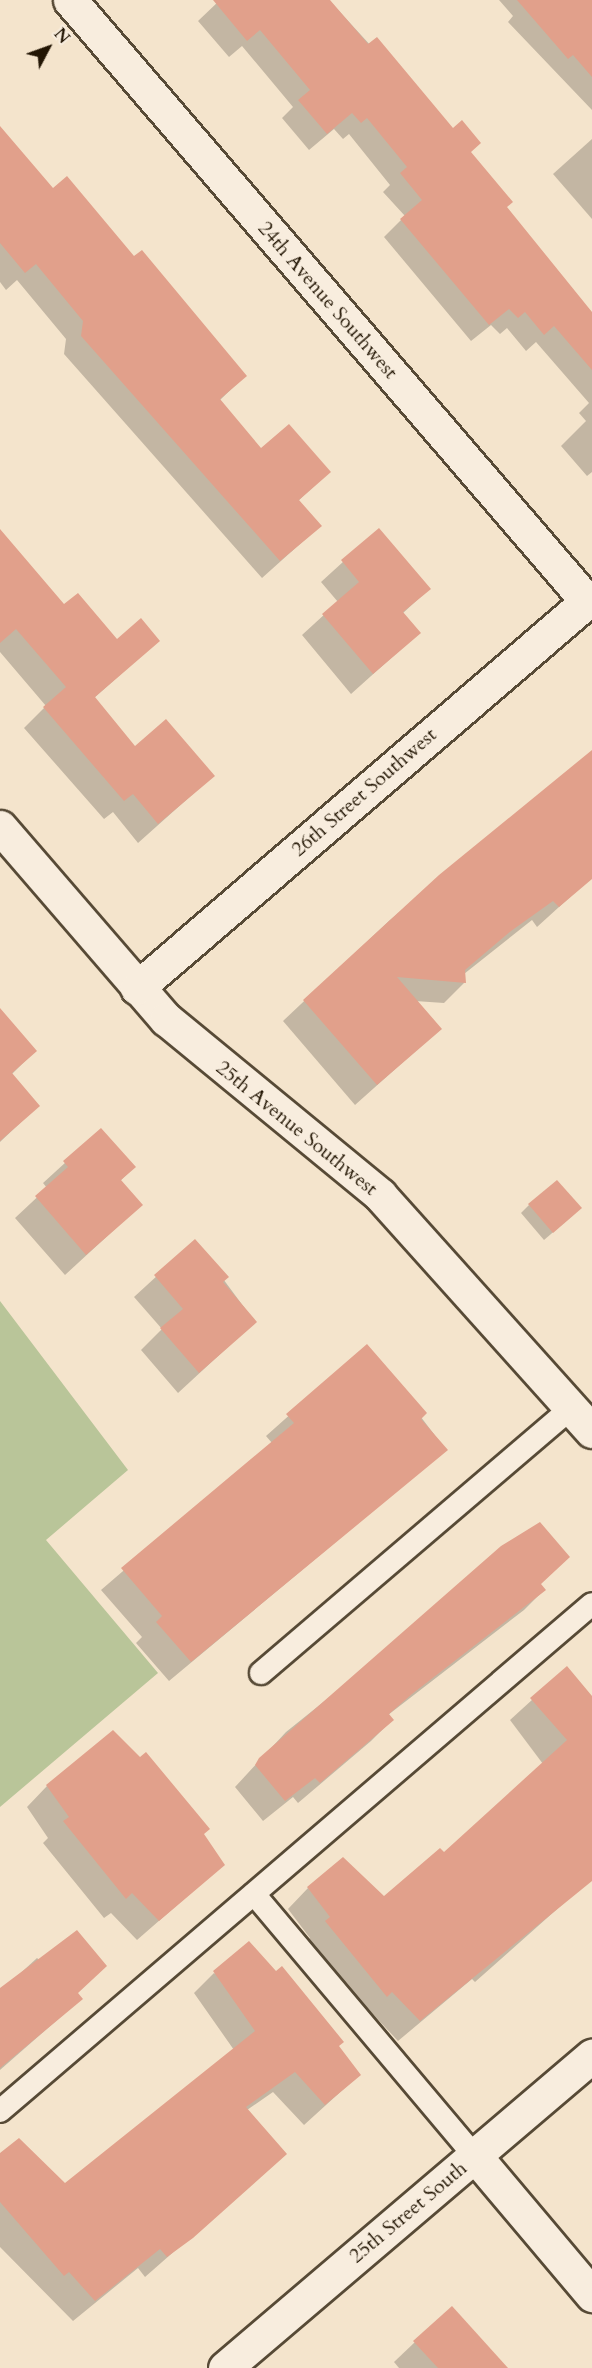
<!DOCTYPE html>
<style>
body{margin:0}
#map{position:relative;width:592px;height:2368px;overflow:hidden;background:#f4e4cc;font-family:Cardo,serif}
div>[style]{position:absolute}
.green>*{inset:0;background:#b9c599}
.shadow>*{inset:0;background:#0003}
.building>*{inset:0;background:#e1a08b}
.roads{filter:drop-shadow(2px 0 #574a36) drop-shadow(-2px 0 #574a36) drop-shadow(0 2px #574a36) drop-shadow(0 -2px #574a36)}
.lane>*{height:22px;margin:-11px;padding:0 11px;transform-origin:11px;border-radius:11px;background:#f8edde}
.street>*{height:33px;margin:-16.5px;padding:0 16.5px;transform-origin:16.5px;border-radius:16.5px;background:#f8edde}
.secondary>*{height:33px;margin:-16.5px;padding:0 16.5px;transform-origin:16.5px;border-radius:16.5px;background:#f8edde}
span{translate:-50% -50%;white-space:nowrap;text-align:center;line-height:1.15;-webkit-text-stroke:4.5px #f8edde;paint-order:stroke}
.street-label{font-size:20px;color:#231604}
.north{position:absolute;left:18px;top:18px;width:60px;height:60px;-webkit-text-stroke:4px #f8edde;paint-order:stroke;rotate:49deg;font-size:16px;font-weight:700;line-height:24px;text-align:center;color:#231604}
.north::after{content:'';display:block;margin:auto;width:21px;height:27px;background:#231604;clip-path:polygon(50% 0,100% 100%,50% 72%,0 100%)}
</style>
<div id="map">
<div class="green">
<div style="clip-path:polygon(0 1301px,128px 1470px,46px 1540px,158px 1673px,0 1807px)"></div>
</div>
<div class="shadow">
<div style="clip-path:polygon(220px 0,329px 0,469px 153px,505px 208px,592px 313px,592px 472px,587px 476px,561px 446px,586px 421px,579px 413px,589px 403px,536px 342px,526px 351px,507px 328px,500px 334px,491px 325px,471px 341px,384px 237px,405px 216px,383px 192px,390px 185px,349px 134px,343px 139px,334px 129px,309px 150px,282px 118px,293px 107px,242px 46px,229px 57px,198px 21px)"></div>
<div style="clip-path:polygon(499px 0,592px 0,592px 110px,508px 22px,513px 16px)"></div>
<div style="clip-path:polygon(0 129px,53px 190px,134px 258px,245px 376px,220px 400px,261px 450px,329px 472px,298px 501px,320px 526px,262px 578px,64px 354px,66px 339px,17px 280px,6px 290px,0 282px)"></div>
<div style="clip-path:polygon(592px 139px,592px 219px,553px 174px)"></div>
<div style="clip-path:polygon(378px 530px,429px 589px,402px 614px,419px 633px,351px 694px,302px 635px,338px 602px,321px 582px)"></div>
<div style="clip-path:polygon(0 532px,64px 606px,117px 641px,158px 641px,94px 698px,135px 748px,213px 776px,138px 843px,113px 812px,104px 819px,24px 728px,46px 706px,0 652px)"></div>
<div style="clip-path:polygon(592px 752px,592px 877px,537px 927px,532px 920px,464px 974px,465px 982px,444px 1003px,415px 1001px,440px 1029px,355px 1105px,283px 1021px,390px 920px)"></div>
<div style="clip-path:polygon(0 1014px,35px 1051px,11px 1075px,38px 1106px,0 1142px)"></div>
<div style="clip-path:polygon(101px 1130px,134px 1167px,120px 1181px,141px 1205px,65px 1275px,15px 1218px,47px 1188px,43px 1183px)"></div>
<div style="clip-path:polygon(529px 1205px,572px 1216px,544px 1240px,521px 1213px)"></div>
<div style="clip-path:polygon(195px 1241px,255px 1322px,178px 1393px,141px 1350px,162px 1329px,134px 1297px)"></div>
<div style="clip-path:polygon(367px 1346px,446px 1450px,169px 1681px,136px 1643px,142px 1637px,101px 1590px,272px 1443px,266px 1436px)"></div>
<div style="clip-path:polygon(540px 1585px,544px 1590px,524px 1610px,388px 1715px,392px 1720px,371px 1741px,298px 1803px,293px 1797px,263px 1821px,235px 1787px,286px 1732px,413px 1630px)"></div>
<div style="clip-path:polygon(567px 1668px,592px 1697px,592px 1878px,475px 1982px,472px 1979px,398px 2041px,371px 2012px,366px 2016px,305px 1943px,310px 1938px,288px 1909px,308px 1888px,384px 1898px,443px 1855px,543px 1764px,510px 1720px)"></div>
<div style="clip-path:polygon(47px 1786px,202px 1834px,223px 1865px,137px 1940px,111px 1913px,104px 1918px,43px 1843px,48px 1838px,27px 1807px)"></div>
<div style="clip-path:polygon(37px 1958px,81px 1999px,0 2070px,0 1992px)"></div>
<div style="clip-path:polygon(214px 1973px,337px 2046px,359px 2075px,304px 2125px,273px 2092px,247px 2110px,285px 2154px,145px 2277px,138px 2268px,73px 2321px,0 2247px,0 2155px,65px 2185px,234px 2050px,194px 1993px)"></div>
<div style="clip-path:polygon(415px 2342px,506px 2368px,399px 2368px,394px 2362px)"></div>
</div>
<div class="building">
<div style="clip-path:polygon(213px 0,330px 0,368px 44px,377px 37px,453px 128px,462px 120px,481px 143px,471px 152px,513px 202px,507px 207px,592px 312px,592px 370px,554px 326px,544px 335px,525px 312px,518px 318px,509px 309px,489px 325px,400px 219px,422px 200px,400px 173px,407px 167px,367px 118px,361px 123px,352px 113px,327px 134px,298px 100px,310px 90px,260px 30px,247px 41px)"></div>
<div style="clip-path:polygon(517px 0,592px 0,592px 77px,573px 55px,568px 59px)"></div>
<div style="clip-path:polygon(0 126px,53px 188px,67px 176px,134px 256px,142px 250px,247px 376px,220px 399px,261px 448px,289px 424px,331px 472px,299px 500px,322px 526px,280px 561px,81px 336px,83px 321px,36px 264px,25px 273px,0 243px)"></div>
<div style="clip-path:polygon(379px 528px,431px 589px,403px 612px,421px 633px,373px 674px,322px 614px,359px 582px,341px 560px)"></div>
<div style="clip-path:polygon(0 529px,64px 604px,78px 593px,117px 639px,141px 618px,160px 641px,95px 697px,135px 746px,166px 719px,215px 776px,158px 824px,133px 794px,124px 801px,43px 707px,66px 687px,16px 629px,0 643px)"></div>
<div style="clip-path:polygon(592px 750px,592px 879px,559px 907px,553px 901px,511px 931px,465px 970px,466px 983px,397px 977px,442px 1029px,377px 1085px,303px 1000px,439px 875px)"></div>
<div style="clip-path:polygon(0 1008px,37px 1051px,12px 1073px,40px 1106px,0 1141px)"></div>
<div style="clip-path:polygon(101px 1128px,136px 1167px,121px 1180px,143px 1205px,86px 1255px,35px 1196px,68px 1167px,63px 1161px)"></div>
<div style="clip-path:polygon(557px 1180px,582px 1208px,553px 1233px,528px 1204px)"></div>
<div style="clip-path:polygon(195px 1239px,229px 1277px,223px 1282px,257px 1322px,199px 1373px,160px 1328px,183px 1309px,154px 1275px)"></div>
<div style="clip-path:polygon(367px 1344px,427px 1413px,421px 1419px,448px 1450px,191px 1662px,156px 1622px,162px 1616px,121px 1568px,294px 1423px,286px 1414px)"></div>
<div style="clip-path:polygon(540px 1522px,570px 1557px,541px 1584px,546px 1590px,412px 1694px,389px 1714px,394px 1720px,320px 1783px,315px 1778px,285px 1801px,255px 1765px,259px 1758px,501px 1546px)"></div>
<div style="clip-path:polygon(567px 1666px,592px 1696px,592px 1881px,420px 2021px,392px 1992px,387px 1997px,325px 1921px,330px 1917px,307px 1887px,343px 1857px,384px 1896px,440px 1848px,444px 1852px,567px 1740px,530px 1698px)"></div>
<div style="clip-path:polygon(113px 1730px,140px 1757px,146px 1752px,210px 1829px,204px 1834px,225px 1865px,159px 1921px,132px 1893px,126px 1899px,63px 1821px,69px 1817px,46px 1785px)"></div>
<div style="clip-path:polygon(77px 1930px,107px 1966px,78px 1993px,83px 1999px,0 2068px,0 1988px)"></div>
<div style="clip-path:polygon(249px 1941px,276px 1971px,282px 1966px,344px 2042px,339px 2046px,361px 2075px,325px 2105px,295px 2072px,246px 2107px,287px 2154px,193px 2238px,167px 2257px,160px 2249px,95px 2301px,69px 2272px,64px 2276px,0 2202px,0 2153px,19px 2138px,65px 2183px,255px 2031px,213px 1971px)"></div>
<div style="clip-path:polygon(452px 2306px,508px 2368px,438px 2368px,413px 2341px)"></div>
</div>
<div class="roads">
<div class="lane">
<div style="left:261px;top:1673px;width:408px;rotate:-40.5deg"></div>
<div style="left:254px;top:1894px;width:343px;rotate:49.9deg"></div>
<div style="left:0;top:2111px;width:779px;rotate:-40.58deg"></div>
</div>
<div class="street">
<div style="left:70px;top:0;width:793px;rotate:49.3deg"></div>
<div style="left:0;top:827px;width:254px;rotate:49.2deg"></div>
<div style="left:166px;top:1019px;width:277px;rotate:39.4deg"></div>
<div style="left:380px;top:1195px;width:317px;rotate:48.1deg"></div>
<div style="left:137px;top:988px;width:600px;rotate:-40.67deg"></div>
<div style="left:475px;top:2156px;width:182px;rotate:49.9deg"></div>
</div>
<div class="secondary">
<div style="left:225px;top:2368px;width:482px;rotate:-40.4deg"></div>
</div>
</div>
<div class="street-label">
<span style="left:328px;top:300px;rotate:49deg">24th Avenue Southwest</span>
<span style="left:364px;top:792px;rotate:-41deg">26th Street Southwest</span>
<span style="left:297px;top:1128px;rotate:39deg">25th Avenue Southwest</span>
<span style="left:408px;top:2212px;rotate:-40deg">25th Street South</span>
</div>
<div class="north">N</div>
</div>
